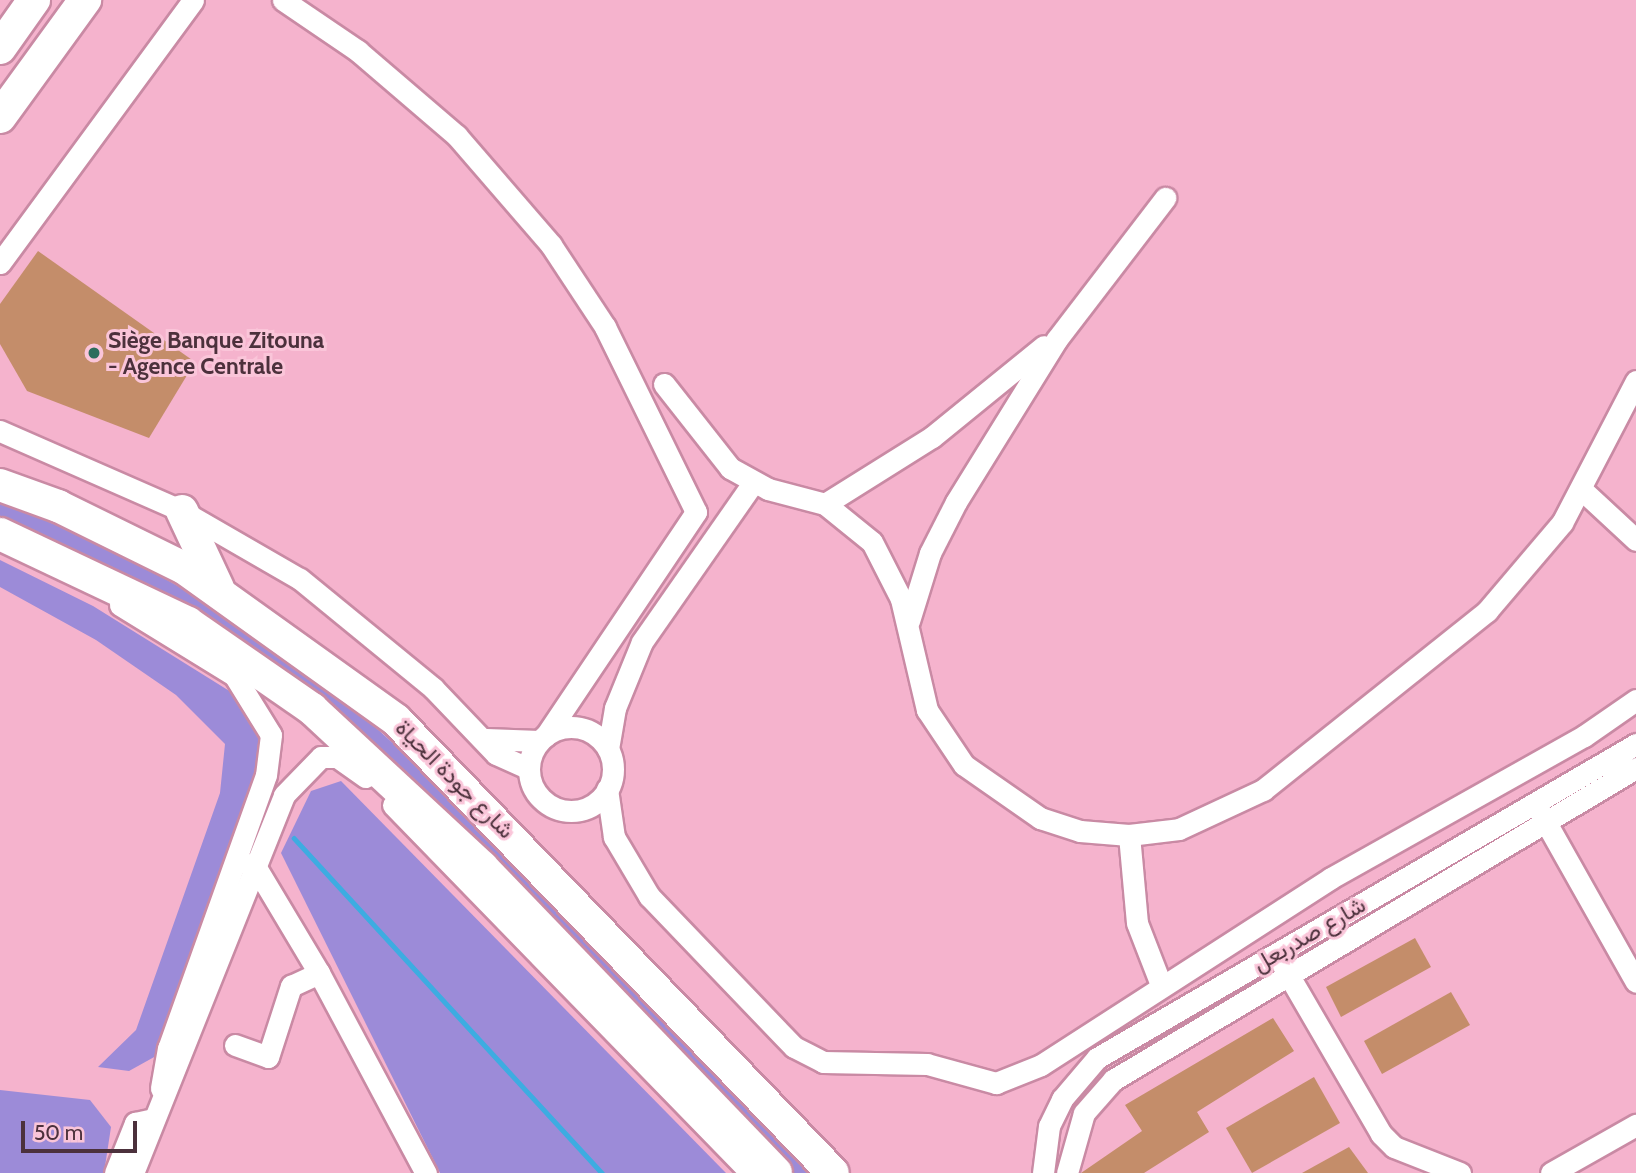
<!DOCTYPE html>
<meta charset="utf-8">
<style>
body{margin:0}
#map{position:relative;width:1636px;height:1173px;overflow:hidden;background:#f5b3cd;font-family:Cabin,Vazirmatn,sans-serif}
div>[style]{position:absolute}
.green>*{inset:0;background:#9c8bd8}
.stream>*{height:4.5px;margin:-2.25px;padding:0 2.25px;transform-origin:2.25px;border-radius:2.25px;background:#3dace1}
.building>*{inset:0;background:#c48d6a}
.roads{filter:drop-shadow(2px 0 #c98aa4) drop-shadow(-2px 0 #c98aa4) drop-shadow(0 2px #c98aa4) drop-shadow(0 -2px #c98aa4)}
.minor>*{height:21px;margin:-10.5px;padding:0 10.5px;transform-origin:10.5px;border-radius:10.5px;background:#fff}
.minor>.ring{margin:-10.5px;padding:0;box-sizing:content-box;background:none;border:21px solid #fff;border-radius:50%}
.highway>*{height:32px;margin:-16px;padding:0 16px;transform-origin:16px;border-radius:16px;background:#fff}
.dots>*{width:19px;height:19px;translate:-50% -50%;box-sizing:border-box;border:4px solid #fac5d9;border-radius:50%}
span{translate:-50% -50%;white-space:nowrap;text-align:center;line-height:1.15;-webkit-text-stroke:6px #fac5d9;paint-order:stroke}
.poi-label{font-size:23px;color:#4c313c;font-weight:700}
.left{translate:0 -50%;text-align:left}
.street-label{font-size:23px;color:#4c313c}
.scale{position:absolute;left:21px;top:1121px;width:116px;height:32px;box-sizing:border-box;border:4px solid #4c313c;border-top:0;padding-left:9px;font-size:21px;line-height:24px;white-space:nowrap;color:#4c313c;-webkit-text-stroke:5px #fac5d9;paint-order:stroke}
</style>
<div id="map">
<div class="green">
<div style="clip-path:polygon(0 500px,123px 555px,199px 598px,333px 688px,436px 783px,815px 1173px,784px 1173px,321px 709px,0 526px)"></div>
<div style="clip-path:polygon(0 560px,93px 606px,231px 692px,262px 739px,262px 757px,156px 1056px,129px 1071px,98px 1067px,136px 1030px,220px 793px,225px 744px,176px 695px,96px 640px,0 587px)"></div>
<div style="clip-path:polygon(341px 781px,726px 1173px,440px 1173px,281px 853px,311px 791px)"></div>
<div style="clip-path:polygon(0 1090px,90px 1100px,111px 1127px,104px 1173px,0 1173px)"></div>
</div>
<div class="stream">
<div style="left:294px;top:838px;width:455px;rotate:47.4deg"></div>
</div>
<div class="building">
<div style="clip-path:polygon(38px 251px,195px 362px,149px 438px,27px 391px,0 344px,0 304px)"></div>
<div style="clip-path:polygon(1415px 938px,1431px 967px,1341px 1017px,1326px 987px)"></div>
<div style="clip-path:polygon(1451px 992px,1470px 1025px,1382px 1074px,1364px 1041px)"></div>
<div style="clip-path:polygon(1273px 1018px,1294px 1051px,1197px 1112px,1209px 1132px,1144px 1173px,1081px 1173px,1142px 1131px,1125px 1105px)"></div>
<div style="clip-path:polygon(1314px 1077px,1340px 1123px,1252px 1173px,1226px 1128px)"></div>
<div style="clip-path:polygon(1349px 1147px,1368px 1173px,1302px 1173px)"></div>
</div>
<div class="roads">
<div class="minor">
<div style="left:283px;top:0;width:91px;rotate:34.2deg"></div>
<div style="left:358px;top:51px;width:130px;rotate:40.6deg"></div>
<div style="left:457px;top:136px;width:144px;rotate:49.2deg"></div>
<div style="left:551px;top:245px;width:98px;rotate:56.6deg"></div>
<div style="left:605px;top:327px;width:206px;rotate:63.8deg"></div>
<div style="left:696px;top:512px;width:269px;rotate:123.9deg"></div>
<div style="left:0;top:263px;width:326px;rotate:-53.7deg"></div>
<div style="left:664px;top:384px;width:107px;rotate:51.8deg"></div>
<div style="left:730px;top:468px;width:43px;rotate:28.9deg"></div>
<div style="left:768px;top:489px;width:59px;rotate:14.7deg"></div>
<div style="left:825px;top:504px;width:60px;rotate:39deg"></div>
<div style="left:872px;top:542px;width:64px;rotate:63deg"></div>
<div style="left:901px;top:599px;width:114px;rotate:76.8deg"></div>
<div style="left:927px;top:710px;width:66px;rotate:56.1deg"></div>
<div style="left:964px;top:765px;width:93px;rotate:34.9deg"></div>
<div style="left:1040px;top:818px;width:42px;rotate:18deg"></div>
<div style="left:1080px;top:831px;width:49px;rotate:4.7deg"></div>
<div style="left:1129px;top:835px;width:50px;rotate:-6.8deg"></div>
<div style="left:1179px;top:829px;width:93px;rotate:-24.9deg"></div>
<div style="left:1263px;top:790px;width:287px;rotate:-38.6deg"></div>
<div style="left:1487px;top:611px;width:116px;rotate:-49.6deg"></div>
<div style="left:1562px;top:523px;width:160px;rotate:-62.5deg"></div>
<div style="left:0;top:431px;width:199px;rotate:23.7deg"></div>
<div style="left:182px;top:511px;width:136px;rotate:30deg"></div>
<div style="left:300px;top:579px;width:172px;rotate:39.3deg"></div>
<div style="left:433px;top:688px;width:91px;rotate:46.3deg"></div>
<div style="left:496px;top:754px;width:36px;rotate:24deg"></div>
<div style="left:1581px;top:489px;width:75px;rotate:42.8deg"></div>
<div style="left:825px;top:504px;width:126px;rotate:-32.1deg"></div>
<div style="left:932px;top:437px;width:144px;rotate:-39.1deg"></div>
<div style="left:120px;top:605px;width:134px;rotate:31.6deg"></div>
<div style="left:234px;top:675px;width:70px;rotate:58.3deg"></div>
<div style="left:271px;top:735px;width:40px;rotate:97.1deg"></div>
<div style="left:266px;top:775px;width:290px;rotate:109.7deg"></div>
<div style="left:168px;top:1048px;width:41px;rotate:99.9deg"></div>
<div style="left:909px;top:621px;width:71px;rotate:-72.8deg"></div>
<div style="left:930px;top:553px;width:57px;rotate:-63deg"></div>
<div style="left:956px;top:502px;width:192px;rotate:-58.2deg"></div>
<div style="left:1057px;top:339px;width:178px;rotate:-52.5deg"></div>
<div class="ring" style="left:529px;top:727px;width:63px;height:63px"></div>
<div style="left:486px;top:739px;width:53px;rotate:2.2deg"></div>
<div style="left:608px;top:749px;width:42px;rotate:-80.3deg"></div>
<div style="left:615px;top:708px;width:71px;rotate:-67.8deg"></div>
<div style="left:642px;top:642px;width:194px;rotate:-55.1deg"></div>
<div style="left:607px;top:789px;width:49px;rotate:81.7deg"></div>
<div style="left:614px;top:837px;width:69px;rotate:59.3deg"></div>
<div style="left:649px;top:896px;width:209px;rotate:46.2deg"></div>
<div style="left:794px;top:1047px;width:33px;rotate:27deg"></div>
<div style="left:823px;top:1062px;width:104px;rotate:1.1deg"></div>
<div style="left:927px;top:1064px;width:72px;rotate:15.4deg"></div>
<div style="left:996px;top:1083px;width:48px;rotate:-21.8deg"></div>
<div style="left:1041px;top:1065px;width:345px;rotate:-32.8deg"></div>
<div style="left:1331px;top:878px;width:290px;rotate:-29.3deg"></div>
<div style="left:1584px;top:736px;width:63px;rotate:-34.7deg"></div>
<div style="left:393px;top:805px;width:513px;rotate:45.79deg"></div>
<div style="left:1539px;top:810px;width:197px;rotate:60.6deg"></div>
<div style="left:1129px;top:835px;width:88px;rotate:84.8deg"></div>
<div style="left:1137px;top:923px;width:66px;rotate:68.8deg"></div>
<div style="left:248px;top:864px;width:7px;rotate:16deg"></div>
<div style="left:255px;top:866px;width:125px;rotate:59.1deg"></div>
<div style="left:319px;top:973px;width:227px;rotate:61.9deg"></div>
<div style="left:1281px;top:962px;width:199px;rotate:59.8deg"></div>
<div style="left:1381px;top:1134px;width:18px;rotate:45deg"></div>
<div style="left:1394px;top:1147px;width:71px;rotate:21.5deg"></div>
<div style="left:235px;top:1045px;width:35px;rotate:20deg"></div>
<div style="left:268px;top:1057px;width:75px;rotate:-72.1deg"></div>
<div style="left:291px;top:986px;width:31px;rotate:-25deg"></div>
<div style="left:115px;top:1173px;width:54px;rotate:-68.2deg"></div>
<div style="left:135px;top:1123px;width:19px;rotate:-12deg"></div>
<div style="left:133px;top:1173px;width:407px;rotate:-68.2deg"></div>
<div style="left:284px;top:795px;width:53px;rotate:-45.8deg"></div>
<div style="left:321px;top:757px;width:16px"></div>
<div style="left:337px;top:757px;width:35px;rotate:35deg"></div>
<div style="left:1043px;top:1173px;width:47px;rotate:-82.7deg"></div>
<div style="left:1049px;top:1126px;width:30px;rotate:-64deg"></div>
<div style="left:1062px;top:1099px;width:54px;rotate:-49.5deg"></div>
<div style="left:1097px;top:1058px;width:624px;rotate:-30.22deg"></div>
<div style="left:1067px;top:1173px;width:62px;rotate:-74.2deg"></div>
<div style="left:1084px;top:1113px;width:44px;rotate:-48.7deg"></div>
<div style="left:1113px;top:1080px;width:609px;rotate:-30.82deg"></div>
<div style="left:1551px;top:1173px;width:98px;rotate:-29.5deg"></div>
</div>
<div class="highway">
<div style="left:0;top:48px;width:59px;rotate:-54.7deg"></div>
<div style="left:0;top:117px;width:145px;rotate:-54deg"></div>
<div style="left:0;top:485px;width:62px;rotate:19.9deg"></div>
<div style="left:58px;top:506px;width:140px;rotate:26.2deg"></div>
<div style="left:184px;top:568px;width:261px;rotate:35.6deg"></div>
<div style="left:396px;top:720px;width:629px;rotate:46.03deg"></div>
<div style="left:182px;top:511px;width:85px;rotate:64.9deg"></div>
<div style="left:0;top:534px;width:208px;rotate:25.3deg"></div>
<div style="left:188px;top:623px;width:151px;rotate:34.7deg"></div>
<div style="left:312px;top:709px;width:232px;rotate:42.9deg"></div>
<div style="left:482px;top:867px;width:424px;rotate:46.1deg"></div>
</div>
</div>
<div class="dots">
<div style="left:94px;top:353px;background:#2c6d5c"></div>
</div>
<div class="poi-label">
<span class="left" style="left:108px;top:353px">Siège Banque Zitouna<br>- Agence Centrale</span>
</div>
<div class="street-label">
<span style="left:455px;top:779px;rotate:45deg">شارع جودة الحياة</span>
<span style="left:1309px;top:934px;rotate:-30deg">شارع صدربعل</span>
</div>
<div class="scale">50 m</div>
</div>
